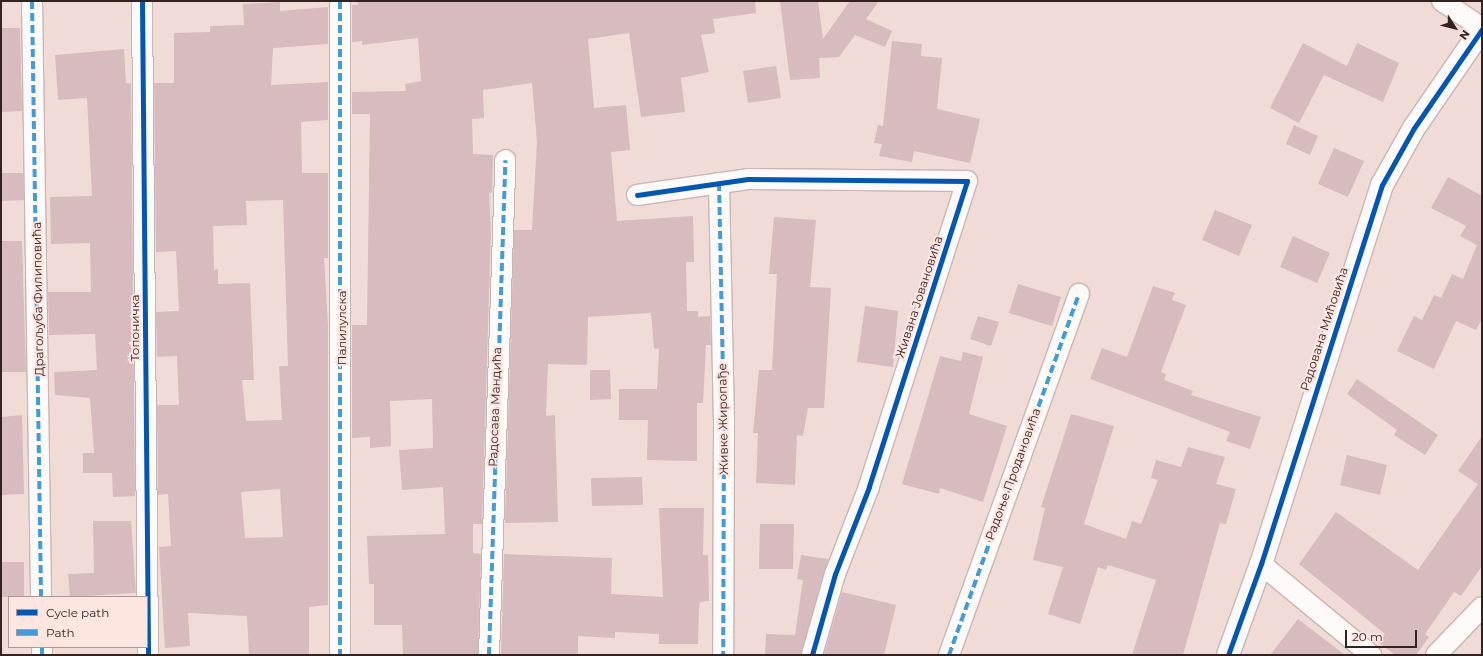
<!DOCTYPE html>
<meta charset="utf-8">
<style>
body{margin:0}
#map{position:relative;width:1483px;height:656px;overflow:hidden;background:#f0dbd6;font-family:Montserrat,sans-serif}
div>[style]{position:absolute}
.building>*{inset:0;background:#d7bbbe}
.roads{filter:drop-shadow(1px 0 #c7b7b3) drop-shadow(-1px 0 #c7b7b3) drop-shadow(0 1px #c7b7b3) drop-shadow(0 -1px #c7b7b3)}
.minor>*{height:20px;margin:-10px;padding:0 10px;transform-origin:10px;border-radius:10px;background:#fdfaf9}
.tertiary>*{height:22px;margin:-11px;padding:0 11px;transform-origin:11px;border-radius:11px;background:#fdfaf9}
.quiet>*{height:4px;margin-top:-2px;transform-origin:0;background:repeating-linear-gradient(90deg,#3e9ce0 0 8px,transparent 0 12px)}
.cycleway>*{height:5px;margin:-2.5px;padding:0 2.5px;transform-origin:2.5px;border-radius:2.5px;background:#0057b8}
span{translate:-50% -50%;white-space:nowrap;text-align:center;line-height:1.15;-webkit-text-stroke:4px #fde5e0;paint-order:stroke}
.street-label{font-size:12px;color:#322321}
.frame{position:absolute;inset:0;border:2px solid #322321;pointer-events:none}
.legend{position:absolute;left:8px;top:596px;width:140px;height:52px;box-sizing:border-box;background:#fde5e0;border:1px solid #ac9794;margin:0;padding:5px 7px;list-style:none;font-size:12px;color:#322321}
.legend li{display:flex;align-items:center;gap:8px;height:20px}
.legend b{width:20px;border:1px solid #ac9794}
.north{position:absolute;left:1435px;top:8px;width:40px;height:40px;-webkit-text-stroke:3px #fde5e0;paint-order:stroke;rotate:126deg;font-size:11px;font-weight:700;line-height:16px;text-align:center;color:#322321}
.north::after{content:'';display:block;margin:auto;width:14px;height:18px;background:#322321;clip-path:polygon(50% 0,100% 100%,50% 72%,0 100%)}
.scale{position:absolute;left:1345px;top:630px;width:72px;height:18px;box-sizing:border-box;border:2px solid #322321;border-top:0;padding-left:5px;font-size:12px;line-height:14px;white-space:nowrap;color:#322321;-webkit-text-stroke:3px #fde5e0;paint-order:stroke}
</style>
<div id="map">
<div class="building">
<div style="clip-path:polygon(357px 1px,755px 1px,756px 13px,713px 19px,715px 33px,701px 35px,709px 72px,681px 78px,685px 112px,641px 117px,629px 33px,588px 39px,594px 108px,626px 105px,630px 150px,611px 152px,617px 221px,693px 216px,694px 262px,686px 262px,687px 311px,698px 311px,698px 317px,710px 316px,711px 345px,706px 345px,703px 403px,697px 403px,697px 461px,647px 460px,648px 420px,619px 420px,619px 389px,657px 389px,659px 349px,654px 349px,651px 313px,588px 317px,587px 365px,548px 364px,546px 416px,555px 415px,558px 522px,505px 523px,514px 230px,532px 230px,537px 142px,532px 83px,483px 90px,484px 118px,472px 119px,473px 154px,493px 155px,492px 193px,489px 193px,491px 230px,482px 524px,473px 524px,473px 553px,481px 554px,478px 655px,403px 655px,402px 625px,374px 625px,374px 584px,369px 584px,367px 536px,445px 534px,443px 487px,402px 490px,399px 450px,433px 448px,432px 399px,390px 401px,391px 446px,370px 448px,370px 437px,352px 438px,352px 325px,367px 325px,370px 114px,352px 114px,352px 92px,406px 91px,405px 84px,421px 81px,418px 38px,362px 45px,362px 41px,352px 42px,352px 5px,358px 5px)"></div>
<div style="clip-path:polygon(780px 1px,818px 1px,823px 39px,850px 1px,879px 1px,866px 19px,892px 31px,885px 47px,855px 35px,839px 57px,819px 58px,820px 78px,790px 80px)"></div>
<div style="clip-path:polygon(evenodd,280px 2px,280px 11px,328px 7px,328px 44px,273px 48px,271px 85px,328px 82px,328px 120px,301px 122px,302px 173px,328px 173px,328px 258px,324px 258px,328px 325px,328px 605px,309px 607px,309px 655px,249px 655px,247px 616px,188px 613px,190px 646px,165px 648px,159px 547px,171px 546px,168px 494px,158px 495px,157px 405px,179px 405px,177px 356px,157px 357px,156px 312px,179px 311px,176px 251px,156px 252px,154px 83px,174px 83px,174px 33px,210px 32px,210px 26px,244px 25px,243px 4px,280px 2px,283px 200px,288px 366px,279px 366px,282px 420px,246px 421px,242px 380px,254px 380px,250px 283px,218px 284px,218px 269px,214px 270px,213px 226px,247px 225px,246px 201px,283px 200px,280px 2px,280px 489px,283px 537px,245px 538px,241px 492px,280px 489px)"></div>
<div style="clip-path:polygon(1px 28px,20px 28px,22px 111px,1px 112px)"></div>
<div style="clip-path:polygon(892px 41px,922px 44px,921px 56px,942px 58px,937px 109px,980px 119px,970px 163px,914px 151px,912px 162px,879px 156px,882px 144px,874px 143px,878px 125px,883px 126px)"></div>
<div style="clip-path:polygon(1303px 43px,1347px 66px,1357px 43px,1399px 63px,1383px 102px,1324px 75px,1299px 123px,1270px 108px)"></div>
<div style="clip-path:polygon(124px 49px,126px 83px,131px 83px,135px 496px,113px 497px,112px 473px,83px 473px,83px 453px,94px 453px,90px 398px,55px 395px,54px 372px,97px 370px,95px 334px,49px 335px,48px 292px,91px 292px,90px 243px,51px 244px,50px 197px,92px 196px,87px 98px,58px 100px,55px 55px)"></div>
<div style="clip-path:polygon(776px 66px,781px 98px,748px 103px,743px 71px)"></div>
<div style="clip-path:polygon(1294px 125px,1318px 136px,1310px 155px,1286px 144px)"></div>
<div style="clip-path:polygon(1334px 148px,1364px 161px,1348px 197px,1318px 184px)"></div>
<div style="clip-path:polygon(1px 173px,23px 173px,24px 200px,1px 201px)"></div>
<div style="clip-path:polygon(1448px 177px,1482px 196px,1482px 319px,1476px 330px,1456px 321px,1434px 369px,1397px 351px,1414px 316px,1422px 320px,1434px 295px,1441px 298px,1452px 274px,1463px 279px,1477px 245px,1460px 236px,1466px 226px,1431px 208px)"></div>
<div style="clip-path:polygon(1215px 210px,1252px 225px,1239px 256px,1202px 240px)"></div>
<div style="clip-path:polygon(774px 217px,816px 220px,810px 287px,831px 288px,824px 408px,808px 408px,803px 436px,797px 435px,795px 485px,756px 483px,758px 433px,753px 433px,759px 370px,772px 370px,777px 274px,769px 274px)"></div>
<div style="clip-path:polygon(1293px 236px,1330px 253px,1317px 283px,1280px 267px)"></div>
<div style="clip-path:polygon(1px 241px,22px 241px,26px 372px,1px 372px)"></div>
<div style="clip-path:polygon(1018px 284px,1061px 297px,1052px 326px,1009px 313px)"></div>
<div style="clip-path:polygon(1153px 286px,1175px 293px,1172px 300px,1186px 305px,1161px 372px,1166px 374px,1164px 380px,1193px 391px,1191px 395px,1261px 417px,1250px 449px,1226px 441px,1230px 432px,1090px 379px,1102px 348px,1127px 357px)"></div>
<div style="clip-path:polygon(865px 306px,898px 311px,893px 367px,857px 362px)"></div>
<div style="clip-path:polygon(978px 316px,999px 322px,991px 346px,970px 339px)"></div>
<div style="clip-path:polygon(963px 352px,983px 357px,969px 414px,1007px 426px,983px 502px,940px 488px,939px 494px,902px 484px,940px 356px,961px 361px)"></div>
<div style="clip-path:polygon(590px 370px,610px 370px,611px 399px,590px 400px)"></div>
<div style="clip-path:polygon(1357px 379px,1438px 435px,1425px 455px,1394px 435px,1397px 430px,1347px 394px)"></div>
<div style="clip-path:polygon(1071px 414px,1114px 426px,1084px 524px,1126px 539px,1132px 521px,1141px 524px,1158px 480px,1151px 478px,1156px 460px,1181px 467px,1188px 447px,1225px 457px,1216px 484px,1236px 489px,1226px 524px,1220px 523px,1183px 655px,1132px 655px,1156px 580px,1108px 565px,1106px 570px,1098px 567px,1080px 624px,1048px 614px,1063px 567px,1033px 560px,1045px 508px,1041px 507px)"></div>
<div style="clip-path:polygon(22px 415px,24px 494px,1px 495px,1px 417px)"></div>
<div style="clip-path:polygon(1482px 436px,1482px 566px,1461px 596px,1454px 592px,1425px 634px,1429px 637px,1416px 655px,1395px 655px,1379px 643px,1385px 634px,1299px 564px,1336px 512px,1418px 570px,1478px 484px,1458px 471px)"></div>
<div style="clip-path:polygon(1347px 455px,1387px 465px,1380px 495px,1340px 485px)"></div>
<div style="clip-path:polygon(642px 477px,643px 505px,592px 506px,591px 478px)"></div>
<div style="clip-path:polygon(659px 508px,704px 508px,703px 555px,708px 555px,709px 601px,700px 602px,699px 609px,698px 644px,659px 644px,659px 634px,615px 632px,615px 638px,578px 636px,578px 655px,501px 655px,504px 554px,612px 558px,611px 594px,663px 597px)"></div>
<div style="clip-path:polygon(93px 521px,131px 521px,136px 593px,70px 597px,68px 574px,94px 573px)"></div>
<div style="clip-path:polygon(760px 524px,794px 524px,793px 569px,759px 569px)"></div>
<div style="clip-path:polygon(801px 555px,828px 559px,801px 655px,765px 655px,766px 634px,795px 635px,803px 580px,797px 579px)"></div>
<div style="clip-path:polygon(1px 562px,24px 562px,24px 597px,1px 597px)"></div>
<div style="clip-path:polygon(842px 592px,896px 605px,884px 655px,824px 655px)"></div>
<div style="clip-path:polygon(1298px 619px,1345px 655px,1270px 655px)"></div>
</div>
<div class="roads">
<div class="minor">
<div style="left:32px;top:1px;width:596px;rotate:89.13deg"></div>
<div style="left:142px;top:1px;width:654px;rotate:89.47deg"></div>
<div style="left:340px;top:1px;width:654px;rotate:90deg"></div>
<div style="left:1442px;top:1px;width:48px;rotate:34deg"></div>
<div style="left:719px;top:183px;width:240px;rotate:88.8deg"></div>
<div style="left:724px;top:423px;width:232px;rotate:90.2deg"></div>
<div style="left:637px;top:195px;width:112px;rotate:-8.2deg"></div>
<div style="left:748px;top:179px;width:219px;rotate:0.5deg"></div>
<div style="left:967px;top:181px;width:321px;rotate:107.8deg"></div>
<div style="left:869px;top:487px;width:93px;rotate:111.3deg"></div>
<div style="left:835px;top:574px;width:84px;rotate:105.9deg"></div>
<div style="left:1261px;top:564px;width:143px;rotate:39.6deg"></div>
<div style="left:42px;top:647px;width:8px;rotate:90deg"></div>
<div style="left:489px;top:655px;width:495px;rotate:-88.1deg"></div>
<div style="left:949px;top:655px;width:384px;rotate:-70.2deg"></div>
<div style="left:1436px;top:655px;width:66px;rotate:-46.2deg"></div>
</div>
<div class="tertiary">
<div style="left:1228px;top:655px;width:97px;rotate:-70.1deg"></div>
<div style="left:1261px;top:564px;width:398px;rotate:-72.3deg"></div>
<div style="left:1382px;top:185px;width:65px;rotate:-60.7deg"></div>
<div style="left:1414px;top:128px;width:120px;rotate:-55.5deg"></div>
</div>
</div>
<div class="quiet">
<div style="left:32px;top:1px;width:596px;rotate:89.13deg"></div>
<div style="left:340px;top:1px;width:654px;rotate:90deg"></div>
<div style="left:719px;top:183px;width:240px;rotate:88.8deg"></div>
<div style="left:724px;top:423px;width:232px;rotate:90.2deg"></div>
<div style="left:42px;top:647px;width:8px;rotate:90deg"></div>
<div style="left:489px;top:655px;width:495px;rotate:-88.1deg"></div>
<div style="left:949px;top:655px;width:384px;rotate:-70.2deg"></div>
</div>
<div class="cycleway">
<div style="left:142px;top:1px;width:654px;rotate:89.47deg"></div>
<div style="left:637px;top:195px;width:112px;rotate:-8.2deg"></div>
<div style="left:748px;top:179px;width:219px;rotate:0.5deg"></div>
<div style="left:967px;top:181px;width:321px;rotate:107.8deg"></div>
<div style="left:869px;top:487px;width:93px;rotate:111.3deg"></div>
<div style="left:835px;top:574px;width:84px;rotate:105.9deg"></div>
<div style="left:1228px;top:655px;width:97px;rotate:-70.1deg"></div>
<div style="left:1261px;top:564px;width:398px;rotate:-72.3deg"></div>
<div style="left:1382px;top:185px;width:65px;rotate:-60.7deg"></div>
<div style="left:1414px;top:128px;width:120px;rotate:-55.5deg"></div>
</div>
<div class="street-label">
<span style="left:919px;top:297px;rotate:-72deg">Живана Јовановића</span>
<span style="left:38px;top:299px;rotate:-91deg">Драгољуба Филиповића</span>
<span style="left:135px;top:328px;rotate:-90deg">Топоничка</span>
<span style="left:342px;top:328px;rotate:-90deg">Палилулска</span>
<span style="left:1324px;top:329px;rotate:-72deg">Радована Мићовића</span>
<span style="left:495px;top:407px;rotate:-88deg">Радосава Мандића</span>
<span style="left:723px;top:419px;rotate:-91deg">Живке Жиропађе</span>
<span style="left:1013px;top:474px;rotate:-70deg">Радоње Продановића</span>
</div>
<div class="frame"></div>
<ul class="legend">
<li><b style="height:5px;background:#0057b8"></b>Cycle path</li>
<li><b style="height:5px;background:#3e9ce0"></b>Path</li>
</ul>
<div class="north">N</div>
<div class="scale">20 m</div>
</div>
